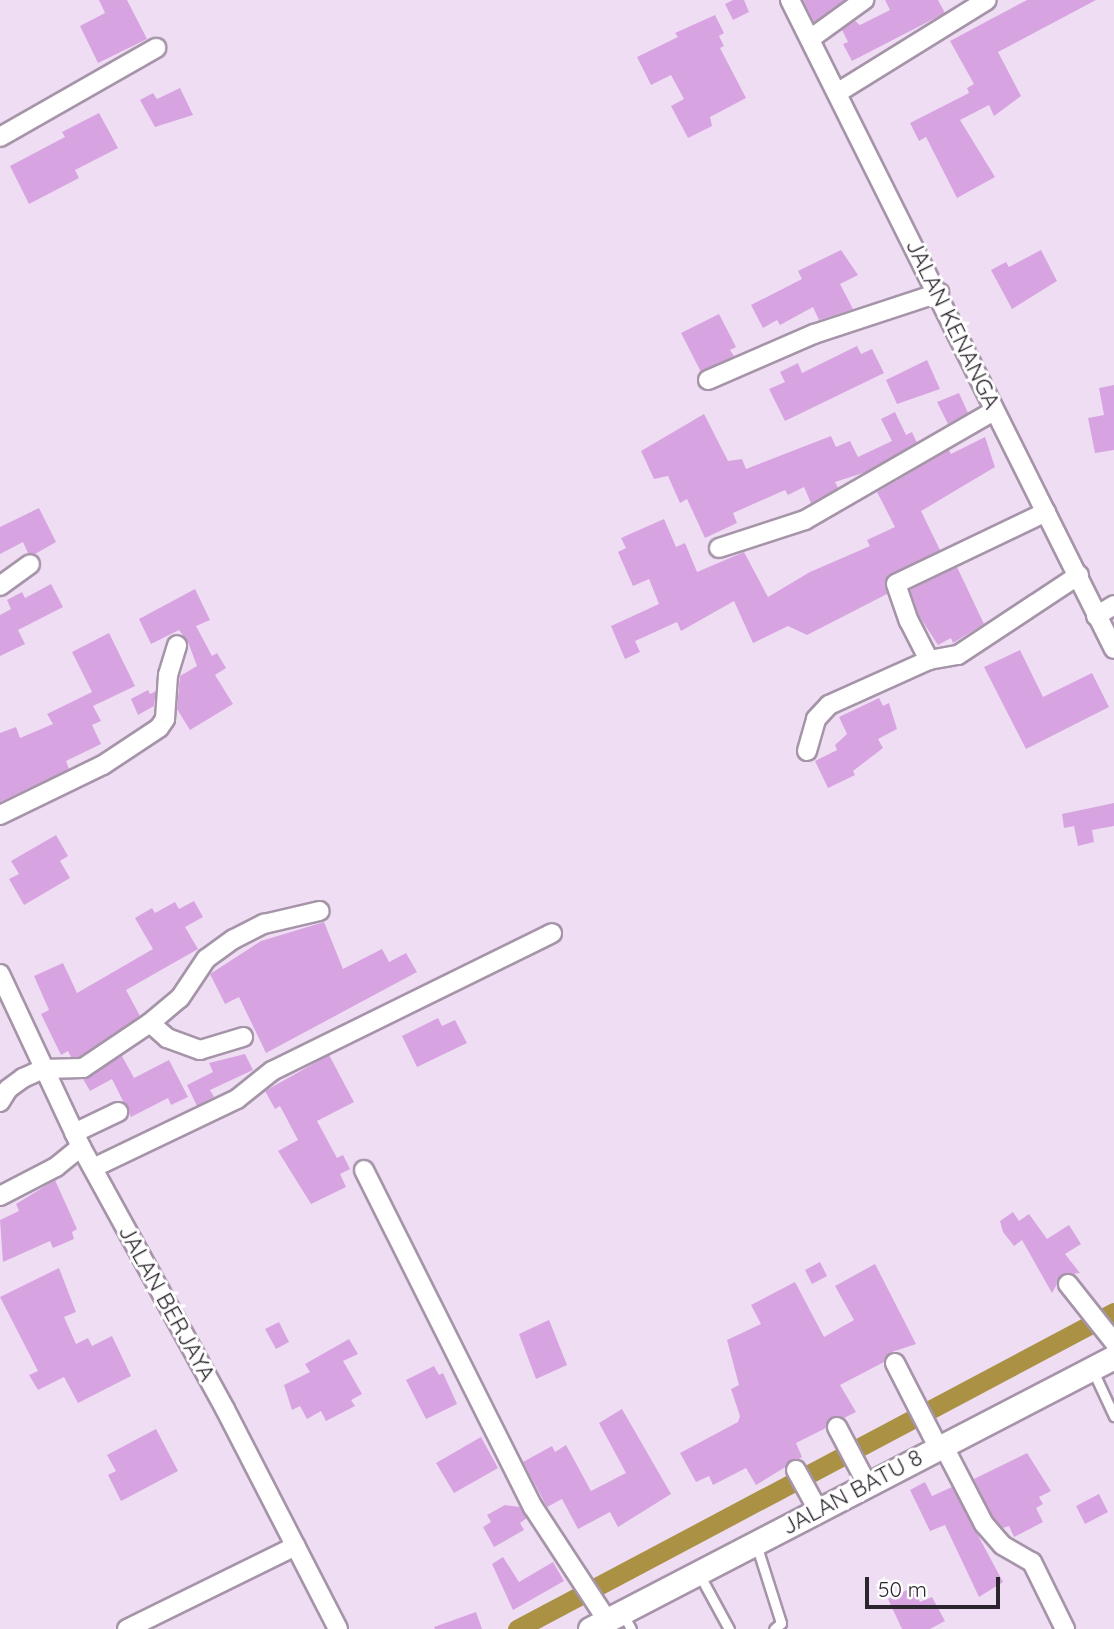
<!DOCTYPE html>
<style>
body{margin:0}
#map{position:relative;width:1114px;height:1629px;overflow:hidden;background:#efddf3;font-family:Quicksand,sans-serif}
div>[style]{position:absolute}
.canal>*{height:19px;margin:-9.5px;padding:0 9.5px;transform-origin:9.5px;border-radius:9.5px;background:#aa9144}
.building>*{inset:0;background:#d7a4e1}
.roads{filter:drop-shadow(2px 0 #a694a9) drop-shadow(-2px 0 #a694a9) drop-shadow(0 2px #a694a9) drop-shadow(0 -2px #a694a9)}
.service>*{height:9px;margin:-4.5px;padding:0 4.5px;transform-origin:4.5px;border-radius:4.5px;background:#fff}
.minor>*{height:18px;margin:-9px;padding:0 9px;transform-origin:9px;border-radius:9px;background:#fff}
.tertiary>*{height:23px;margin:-11.5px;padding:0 11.5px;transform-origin:11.5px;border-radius:11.5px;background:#fff}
span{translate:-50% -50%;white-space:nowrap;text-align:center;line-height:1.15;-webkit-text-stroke:6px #fff;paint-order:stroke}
.street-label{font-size:23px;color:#2b252d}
.scale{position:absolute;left:865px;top:1577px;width:135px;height:32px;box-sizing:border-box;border:4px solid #2b252d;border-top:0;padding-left:9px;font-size:21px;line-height:24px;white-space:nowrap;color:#2b252d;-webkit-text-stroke:5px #fff;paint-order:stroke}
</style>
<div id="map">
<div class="canal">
<div style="left:517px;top:1629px;width:676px;rotate:-27.97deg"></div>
</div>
<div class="building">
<div style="clip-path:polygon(99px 0,127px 0,147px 39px,98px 63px,80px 26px,105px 13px)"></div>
<div style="clip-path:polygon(733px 0,744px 0,749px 12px,733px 20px,725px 4px)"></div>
<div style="clip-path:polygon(803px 0,845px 0,814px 22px)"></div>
<div style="clip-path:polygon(885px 0,938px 0,945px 13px,852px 61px,843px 44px,848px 42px,842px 30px,855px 21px,860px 25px,890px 10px)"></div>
<div style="clip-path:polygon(1027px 0,1096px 0,998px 52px,1021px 96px,994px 116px,989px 105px,960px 120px,995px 177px,957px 198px,926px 137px,919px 141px,910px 123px,969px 93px,967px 88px,974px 84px,950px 41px)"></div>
<div style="clip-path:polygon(715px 15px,724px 33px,719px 36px,724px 46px,720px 48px,746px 98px,710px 117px,712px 126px,688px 138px,671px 106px,684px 99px,671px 75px,651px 85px,637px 57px,678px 37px,675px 33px)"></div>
<div style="clip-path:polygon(180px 88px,193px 115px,155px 127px,140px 100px,153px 93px,157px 99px)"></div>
<div style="clip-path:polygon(99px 113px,118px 148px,75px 170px,79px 178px,29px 204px,10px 166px,65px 137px,62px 132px)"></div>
<div style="clip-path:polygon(841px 250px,858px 275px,840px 284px,853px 309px,819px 320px,813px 307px,780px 325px,777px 320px,763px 328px,751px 305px,802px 279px,798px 271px)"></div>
<div style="clip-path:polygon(1041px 250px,1057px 281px,1012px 309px,991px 270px,1006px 262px,1009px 267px)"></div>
<div style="clip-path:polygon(719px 314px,736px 347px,730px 350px,734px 356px,701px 372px,681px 333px)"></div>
<div style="clip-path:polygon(857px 346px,861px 354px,872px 349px,884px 373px,785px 421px,769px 389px,785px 382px,780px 372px,798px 363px,802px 373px)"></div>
<div style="clip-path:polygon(927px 360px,940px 389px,897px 404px,886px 380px)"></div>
<div style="clip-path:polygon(1114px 385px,1114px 450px,1095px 453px,1088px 418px,1104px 415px,1099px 388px)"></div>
<div style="clip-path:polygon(959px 393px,968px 413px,948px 424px,937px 402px)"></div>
<div style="clip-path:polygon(895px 412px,906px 435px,912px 432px,917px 443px,866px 472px,835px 482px,838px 488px,811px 503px,804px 487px,788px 495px,785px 490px,733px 513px,737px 523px,705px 538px,687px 499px,680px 503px,668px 476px,654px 479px,641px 451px,704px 414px,728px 461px,742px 459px,746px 469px,831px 436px,836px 447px,850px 441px,858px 457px,892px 441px,881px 419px)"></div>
<div style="clip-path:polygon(985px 437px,995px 467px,921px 511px,940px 550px,887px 577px,887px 594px,807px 635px,788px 626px,753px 643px,734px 601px,681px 631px,677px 622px,635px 641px,640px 652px,625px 659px,611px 626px,659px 604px,649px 579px,633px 586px,618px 552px,626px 548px,621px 538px,664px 519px,676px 547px,685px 543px,697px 572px,744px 552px,768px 597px,810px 572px,870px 546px,867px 540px,895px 527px,877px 492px,949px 450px,951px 454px)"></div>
<div style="clip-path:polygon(39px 508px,56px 542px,35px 554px,28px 553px,23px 542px,0 554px,0 527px)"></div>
<div style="clip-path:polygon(957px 567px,984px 624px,953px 643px,951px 638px,938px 645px,919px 616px,910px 590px)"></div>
<div style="clip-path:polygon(51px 584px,63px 607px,18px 630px,25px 644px,0 656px,0 615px,11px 609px,7px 600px,22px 592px,25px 598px)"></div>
<div style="clip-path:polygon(195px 589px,210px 620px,196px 626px,212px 656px,217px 653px,226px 668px,215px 675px,233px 704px,190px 730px,177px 709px,180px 676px,197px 666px,188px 642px,179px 630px,151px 644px,139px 619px)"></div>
<div style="clip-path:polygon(109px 633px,135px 686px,93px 706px,101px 721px,92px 725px,101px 744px,66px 761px,69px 769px,0 802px,0 733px,16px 727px,20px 738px,53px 724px,47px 714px,92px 692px,72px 652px)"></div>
<div style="clip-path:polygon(1020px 650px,1043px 697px,1092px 673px,1109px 707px,1026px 749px,984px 667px)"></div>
<div style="clip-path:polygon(148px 690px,150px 694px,156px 691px,154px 706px,138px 715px,131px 699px)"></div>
<div style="clip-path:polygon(879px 698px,883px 706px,889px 703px,897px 729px,878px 739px,883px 748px,853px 771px,855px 775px,828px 788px,815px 761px,837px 750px,835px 745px,847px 734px,839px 717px)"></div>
<div style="clip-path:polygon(1114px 803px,1114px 826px,1092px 830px,1094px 842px,1078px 846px,1074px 826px,1064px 828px,1062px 814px)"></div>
<div style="clip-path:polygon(56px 835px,68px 856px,60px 861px,70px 878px,24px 905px,9px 879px,19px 874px,11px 861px)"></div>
<div style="clip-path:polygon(194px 901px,203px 917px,185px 927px,198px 949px,126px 990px,140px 1016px,79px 1057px,71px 1057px,68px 1051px,61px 1055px,41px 1014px,49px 1010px,34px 976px,63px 963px,77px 993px,153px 949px,135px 918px,152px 908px,155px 913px,175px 902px,179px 909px)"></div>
<div style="clip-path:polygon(324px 922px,343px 969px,382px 949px,389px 962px,406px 953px,417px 972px,266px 1053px,239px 997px,225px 1004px,210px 974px,261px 941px)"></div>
<div style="clip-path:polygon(438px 1018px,442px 1026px,455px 1020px,467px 1043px,417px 1067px,402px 1036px)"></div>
<div style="clip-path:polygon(245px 1054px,253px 1070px,210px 1090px,214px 1097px,197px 1106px,187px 1085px,213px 1072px,209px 1063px)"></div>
<div style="clip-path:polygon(329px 1055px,354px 1102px,317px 1121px,337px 1158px,343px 1155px,350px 1169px,340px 1174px,346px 1187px,311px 1204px,278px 1151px,298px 1140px,280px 1106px,275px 1109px,265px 1091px)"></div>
<div style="clip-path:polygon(122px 1056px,134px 1078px,169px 1060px,188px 1097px,171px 1105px,168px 1098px,131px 1117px,112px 1079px,90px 1091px,83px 1079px)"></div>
<div style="clip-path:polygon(55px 1180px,77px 1229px,72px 1232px,74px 1239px,53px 1248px,50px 1241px,3px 1262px,0 1220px,19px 1211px,16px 1204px)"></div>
<div style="clip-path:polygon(1013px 1212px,1019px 1221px,1029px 1214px,1047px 1239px,1069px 1225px,1081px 1244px,1065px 1254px,1080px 1273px,1062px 1275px,1052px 1293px,1022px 1240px,1014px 1246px,1003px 1232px,1000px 1221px)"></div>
<div style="clip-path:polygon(820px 1262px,827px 1276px,812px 1284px,805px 1270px)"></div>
<div style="clip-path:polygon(875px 1264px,916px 1344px,889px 1353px,884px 1362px,840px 1385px,856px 1412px,844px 1418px,831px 1417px,826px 1428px,796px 1443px,802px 1457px,756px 1485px,746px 1468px,713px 1485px,709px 1476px,696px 1482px,680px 1453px,738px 1422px,740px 1416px,731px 1389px,739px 1385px,727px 1340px,761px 1324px,751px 1305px,795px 1282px,824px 1337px,854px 1320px,835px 1286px)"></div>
<div style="clip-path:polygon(59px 1268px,76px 1312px,64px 1317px,76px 1344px,88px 1338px,92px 1346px,112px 1336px,131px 1376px,78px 1403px,64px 1377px,38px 1390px,29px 1375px,38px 1371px,0 1297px)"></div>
<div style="clip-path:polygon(549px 1320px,567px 1365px,536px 1379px,519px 1334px)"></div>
<div style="clip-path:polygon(279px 1322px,289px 1342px,276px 1349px,265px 1329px)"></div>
<div style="clip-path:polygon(349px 1339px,358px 1354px,343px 1361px,362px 1394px,351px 1400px,355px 1406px,326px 1421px,321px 1411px,307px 1419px,300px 1406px,292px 1410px,284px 1385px,310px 1372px,305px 1364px)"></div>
<div style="clip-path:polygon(434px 1366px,439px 1375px,443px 1373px,457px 1404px,426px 1419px,406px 1380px)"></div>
<div style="clip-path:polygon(622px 1409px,671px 1494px,618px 1527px,610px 1512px,578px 1529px,562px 1499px,547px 1507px,523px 1462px,552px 1446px,555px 1452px,566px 1445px,591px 1491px,626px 1473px,599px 1423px)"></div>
<div style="clip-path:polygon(156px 1429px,178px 1471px,121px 1501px,108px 1475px,116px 1471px,107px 1455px)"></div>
<div style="clip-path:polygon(481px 1437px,498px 1468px,454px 1493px,436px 1463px)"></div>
<div style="clip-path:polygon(1027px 1453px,1051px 1491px,1039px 1497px,1043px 1504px,1036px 1508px,1043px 1522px,1014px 1537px,1009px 1526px,1003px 1528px,993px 1518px,974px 1479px)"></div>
<div style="clip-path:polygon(925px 1482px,932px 1496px,952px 1487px,1003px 1582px,979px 1597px,945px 1525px,930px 1531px,910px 1490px)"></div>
<div style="clip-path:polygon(1099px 1494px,1108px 1512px,1085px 1524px,1076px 1506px)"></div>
<div style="clip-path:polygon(505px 1505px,520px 1507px,527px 1518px,520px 1523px,524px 1530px,494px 1547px,483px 1527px,491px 1522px,487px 1515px)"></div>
<div style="clip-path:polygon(503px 1557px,519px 1582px,553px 1562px,564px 1581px,513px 1610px,492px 1564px)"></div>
<div style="clip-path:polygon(913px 1587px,920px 1602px,932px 1597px,945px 1621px,930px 1629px,902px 1629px,888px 1599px)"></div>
<div style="clip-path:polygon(476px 1612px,482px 1629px,435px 1629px,434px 1627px)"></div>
</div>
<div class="roads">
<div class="service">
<div style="left:1093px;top:1371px;width:50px;rotate:65deg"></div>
<div style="left:756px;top:1544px;width:83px;rotate:72.4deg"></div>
<div style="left:781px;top:1623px;width:9px;rotate:139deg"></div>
<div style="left:699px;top:1574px;width:63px;rotate:61.4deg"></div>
<div style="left:623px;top:1614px;width:17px;rotate:62deg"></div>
</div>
<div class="minor">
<div style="left:790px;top:0;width:725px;rotate:63.47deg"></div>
<div style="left:810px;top:39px;width:67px;rotate:-35.8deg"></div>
<div style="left:837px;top:93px;width:176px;rotate:-31.8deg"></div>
<div style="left:0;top:137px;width:180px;rotate:-29.7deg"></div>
<div style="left:708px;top:380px;width:116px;rotate:-23.5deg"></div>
<div style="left:814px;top:334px;width:132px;rotate:-18.2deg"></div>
<div style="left:1046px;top:512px;width:166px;rotate:154.4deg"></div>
<div style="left:896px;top:584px;width:39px;rotate:71deg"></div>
<div style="left:909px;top:621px;width:44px;rotate:62.9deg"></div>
<div style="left:929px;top:660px;width:29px;rotate:-10deg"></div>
<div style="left:958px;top:655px;width:145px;rotate:-33.5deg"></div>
<div style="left:719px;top:548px;width:90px;rotate:-18deg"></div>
<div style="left:805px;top:520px;width:218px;rotate:-30deg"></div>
<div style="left:0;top:586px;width:37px;rotate:-36deg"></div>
<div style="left:1096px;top:616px;width:21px;rotate:-31deg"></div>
<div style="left:807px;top:751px;width:33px;rotate:-74deg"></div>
<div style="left:816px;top:719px;width:19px;rotate:-47deg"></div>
<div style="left:829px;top:705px;width:110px;rotate:-24.2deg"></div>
<div style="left:0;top:815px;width:114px;rotate:-25.9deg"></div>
<div style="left:103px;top:765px;width:67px;rotate:-33.5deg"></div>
<div style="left:159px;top:728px;width:11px;rotate:-56deg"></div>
<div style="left:165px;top:719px;width:44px;rotate:-86.1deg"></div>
<div style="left:168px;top:675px;width:31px;rotate:-73deg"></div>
<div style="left:0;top:974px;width:191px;rotate:64.9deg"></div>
<div style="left:81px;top:1147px;width:299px;rotate:61.2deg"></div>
<div style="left:225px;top:1409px;width:247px;rotate:62.8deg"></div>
<div style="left:150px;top:1023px;width:23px;rotate:41deg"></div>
<div style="left:167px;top:1038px;width:35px;rotate:20deg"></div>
<div style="left:200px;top:1050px;width:45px;rotate:-16.8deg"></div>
<div style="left:0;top:1102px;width:15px;rotate:-58deg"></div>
<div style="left:8px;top:1089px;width:19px;rotate:-36deg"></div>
<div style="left:23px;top:1078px;width:22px;rotate:-24deg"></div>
<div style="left:43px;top:1069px;width:40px;rotate:-1.4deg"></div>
<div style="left:83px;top:1068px;width:81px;rotate:-33.9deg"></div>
<div style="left:150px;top:1023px;width:39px;rotate:-40deg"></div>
<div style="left:180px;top:998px;width:47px;rotate:-56.3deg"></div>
<div style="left:206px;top:959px;width:34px;rotate:-36deg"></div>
<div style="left:234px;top:939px;width:34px;rotate:-27deg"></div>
<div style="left:264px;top:924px;width:57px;rotate:-13.1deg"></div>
<div style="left:74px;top:1133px;width:49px;rotate:-25.5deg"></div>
<div style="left:93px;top:1168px;width:160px;rotate:-25.6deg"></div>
<div style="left:237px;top:1099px;width:45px;rotate:-38.7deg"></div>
<div style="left:272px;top:1071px;width:312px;rotate:-26.2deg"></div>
<div style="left:364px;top:1170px;width:377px;rotate:63.4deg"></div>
<div style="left:533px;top:1507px;width:135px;rotate:56.8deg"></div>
<div style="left:0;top:1196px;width:63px;rotate:-27.4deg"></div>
<div style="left:56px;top:1167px;width:32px;rotate:-39deg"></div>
<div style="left:1068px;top:1284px;width:74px;rotate:51.6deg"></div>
<div style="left:895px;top:1363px;width:94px;rotate:62.9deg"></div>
<div style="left:837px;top:1427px;width:64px;rotate:62.2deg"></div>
<div style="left:943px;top:1445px;width:89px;rotate:62.6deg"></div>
<div style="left:984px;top:1524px;width:28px;rotate:49deg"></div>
<div style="left:1002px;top:1545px;width:34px;rotate:30deg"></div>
<div style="left:1032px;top:1562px;width:75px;rotate:63.8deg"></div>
<div style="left:796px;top:1470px;width:46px;rotate:61.2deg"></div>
<div style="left:127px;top:1629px;width:188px;rotate:-26.2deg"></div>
</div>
<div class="tertiary">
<div style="left:590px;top:1629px;width:590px;rotate:-27.43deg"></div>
</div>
</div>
<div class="street-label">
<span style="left:953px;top:324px;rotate:64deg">JALAN KENANGA</span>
<span style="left:167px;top:1303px;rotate:61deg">JALAN BERJAYA</span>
<span style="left:852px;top:1492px;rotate:-28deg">JALAN BATU 8</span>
</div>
<div class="scale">50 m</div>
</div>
